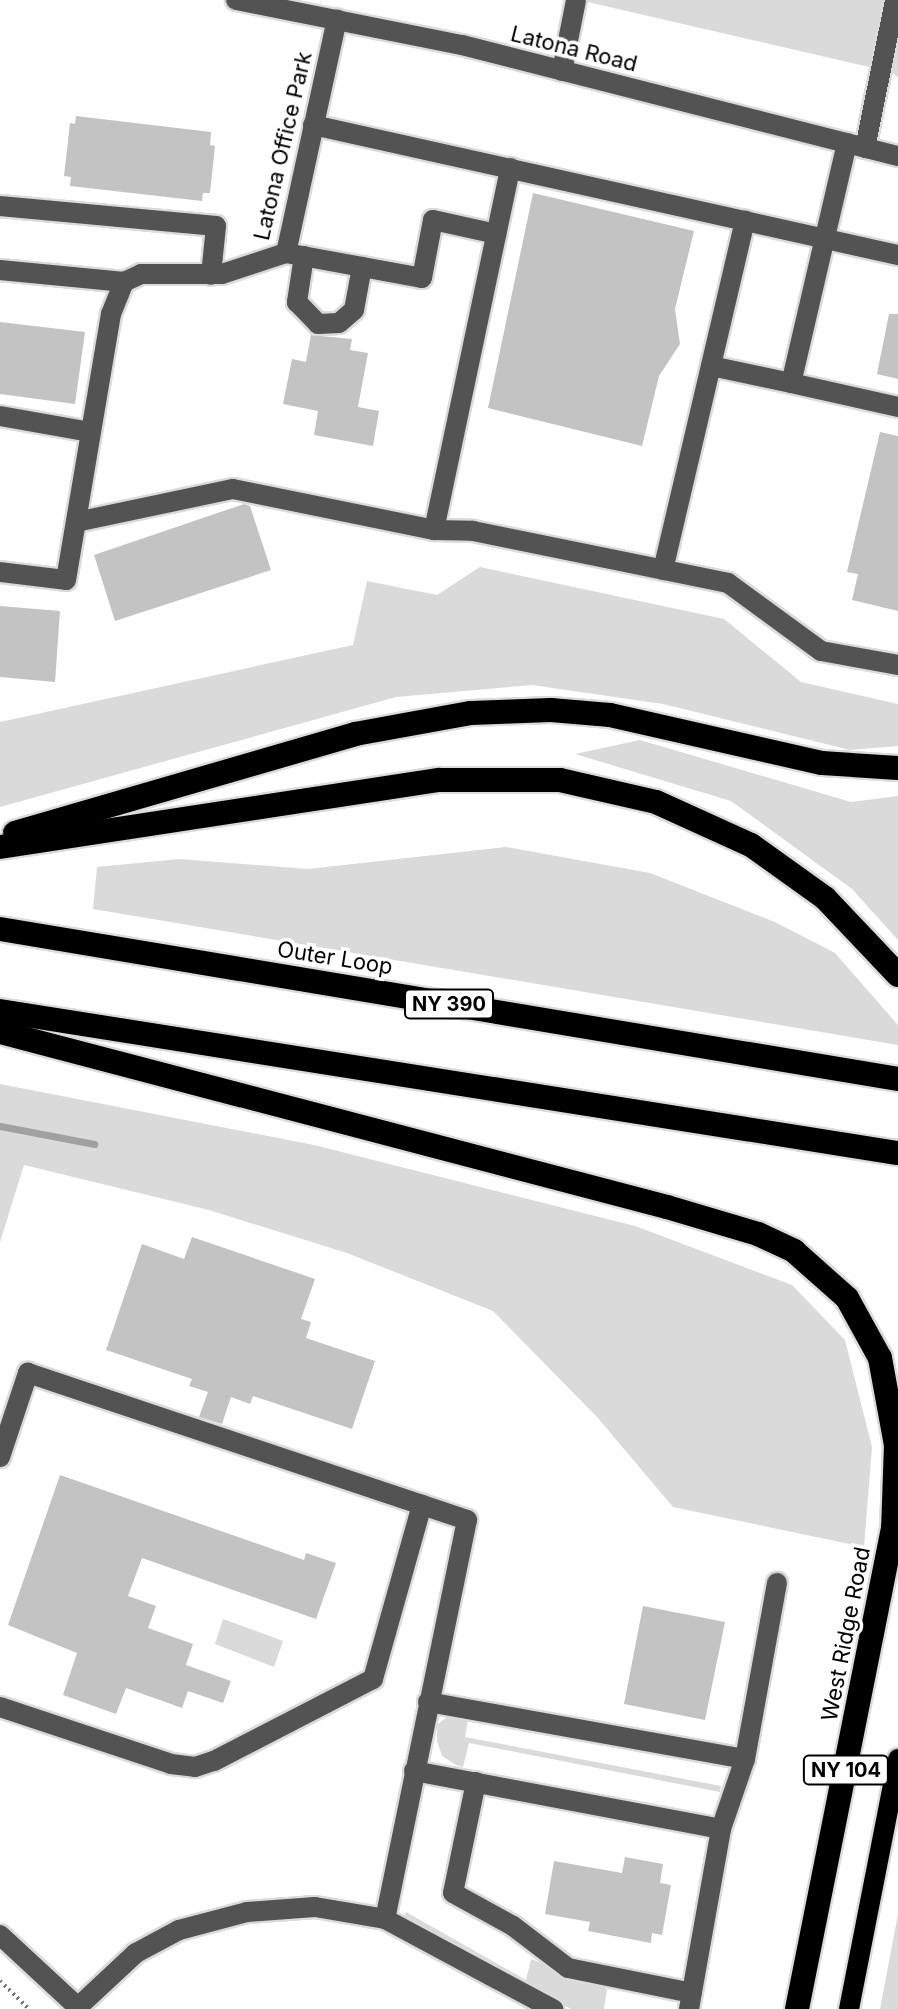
<!DOCTYPE html>
<style>
body{margin:0}
#map{position:relative;width:898px;height:2009px;overflow:hidden;background:#fff;font-family:Inter,sans-serif}
div>[style]{position:absolute}
.green>*{inset:0;background:#dadada}
.stream>*{height:7px;margin:-3.5px;padding:0 3.5px;transform-origin:3.5px;border-radius:3.5px;background:#a1a1a1}
.building>*{inset:0;background:#c3c3c3}
.path>*{height:4px;margin-top:-2px;transform-origin:0;background:repeating-linear-gradient(90deg,#757575 0 2px,transparent 0 6px)}
.roads{filter:drop-shadow(2px 0 #dbdbdb) drop-shadow(-2px 0 #dbdbdb) drop-shadow(0 2px #dbdbdb) drop-shadow(0 -2px #dbdbdb)}
.minor>*{height:20px;margin:-10px;padding:0 10px;transform-origin:10px;border-radius:10px;background:#535353}
.major>*{height:20px;margin:-10px;padding:0 10px;transform-origin:10px;border-radius:10px;background:#000}
.highway>*{height:24px;margin:-12px;padding:0 12px;transform-origin:12px;border-radius:12px;background:#000}
span{translate:-50% -50%;white-space:nowrap;text-align:center;line-height:1.15;-webkit-text-stroke:7px #fff;paint-order:stroke}
.shield-label span{padding:2px 6px;background:#fff;border:2px solid;border-radius:6px;-webkit-text-stroke-width:0}
.shield-label{font-size:20px;color:#000;font-weight:700}
.street-label{font-size:22px;color:#000}
</style>
<div id="map">
<div class="green">
<div style="clip-path:polygon(579px 0,898px 0,898px 77px,891px 72px)"></div>
<div style="clip-path:polygon(480px 567px,724px 619px,801px 682px,898px 704px,898px 746px,850px 750px,663px 704px,532px 685px,396px 697px,0 807px,0 722px,353px 645px,367px 581px,437px 595px)"></div>
<div style="clip-path:polygon(640px 740px,851px 802px,898px 796px,898px 940px,852px 889px,731px 801px,575px 754px)"></div>
<div style="clip-path:polygon(506px 847px,650px 873px,775px 922px,835px 953px,898px 1025px,898px 1045px,93px 909px,97px 867px,179px 859px,308px 869px)"></div>
<div style="clip-path:polygon(0 1084px,314px 1145px,635px 1226px,792px 1285px,845px 1340px,872px 1447px,864px 1547px,673px 1507px,597px 1417px,493px 1311px,347px 1253px,209px 1210px,24px 1165px,0 1242px)"></div>
<div style="clip-path:polygon(223px 1619px,283px 1641px,274px 1667px,215px 1644px)"></div>
<div style="clip-path:polygon(448px 1716px,468px 1720px,465px 1737px,721px 1786px,720px 1792px,469px 1743px,463px 1767px,456px 1765px,442px 1756px,437px 1741px,437px 1725px)"></div>
<div style="clip-path:polygon(406px 1912px,526px 1980px,531px 1959px,607px 1989px,604px 2009px,571px 2009px,404px 1917px)"></div>
<div style="clip-path:polygon(898px 1914px,898px 2009px,880px 2009px)"></div>
</div>
<div class="stream">
<div style="left:0;top:1126px;width:96px;rotate:10.8deg"></div>
</div>
<div class="building">
<div style="clip-path:polygon(76px 116px,211px 132px,210px 145px,215px 146px,210px 193px,203px 193px,202px 201px,70px 186px,71px 177px,64px 176px,70px 123px,75px 124px)"></div>
<div style="clip-path:polygon(533px 193px,694px 231px,675px 309px,680px 344px,659px 376px,642px 446px,488px 408px)"></div>
<div style="clip-path:polygon(889px 314px,898px 314px,898px 379px,877px 374px)"></div>
<div style="clip-path:polygon(0 322px,85px 332px,75px 404px,0 394px)"></div>
<div style="clip-path:polygon(311px 335px,352px 339px,350px 350px,368px 353px,358px 407px,379px 411px,373px 446px,314px 435px,318px 411px,283px 404px,292px 359px,306px 362px)"></div>
<div style="clip-path:polygon(880px 432px,898px 436px,898px 611px,852px 600px,858px 574px,847px 572px)"></div>
<div style="clip-path:polygon(244px 504px,250px 506px,271px 570px,115px 621px,94px 555px)"></div>
<div style="clip-path:polygon(0 606px,60px 611px,55px 682px,0 677px)"></div>
<div style="clip-path:polygon(192px 1237px,315px 1279px,301px 1319px,311px 1322px,306px 1338px,375px 1361px,352px 1429px,253px 1396px,250px 1404px,231px 1397px,222px 1424px,199px 1417px,208px 1392px,189px 1386px,192px 1379px,106px 1350px,142px 1244px,184px 1259px)"></div>
<div style="clip-path:polygon(60px 1475px,304px 1560px,306px 1553px,336px 1563px,316px 1619px,142px 1558px,128px 1596px,156px 1606px,148px 1628px,193px 1644px,186px 1665px,231px 1681px,223px 1703px,188px 1691px,182px 1708px,126px 1688px,116px 1714px,63px 1695px,77px 1653px,8px 1625px)"></div>
<div style="clip-path:polygon(643px 1606px,725px 1622px,705px 1720px,624px 1704px)"></div>
<div style="clip-path:polygon(625px 1857px,663px 1864px,660px 1883px,671px 1885px,662px 1935px,652px 1933px,651px 1943px,588px 1931px,590px 1922px,545px 1914px,554px 1861px,622px 1873px)"></div>
</div>
<div class="path">
<div style="left:0;top:1981px;width:40px;rotate:44deg"></div>
</div>
<div class="roads">
<div class="minor">
<div style="left:236px;top:0;width:230px;rotate:11.3deg"></div>
<div style="left:462px;top:45px;width:450px;rotate:14.3deg"></div>
<div style="left:562px;top:71px;width:72px;rotate:-78.8deg"></div>
<div style="left:313px;top:125px;width:599px;rotate:12.53deg"></div>
<div style="left:847px;top:143px;width:246px;rotate:103.1deg"></div>
<div style="left:791px;top:383px;width:110px;rotate:12.6deg"></div>
<div style="left:865px;top:148px;width:151px;rotate:-78.5deg"></div>
<div style="left:0;top:206px;width:217px;rotate:5.3deg"></div>
<div style="left:216px;top:226px;width:49px;rotate:95.8deg"></div>
<div style="left:286px;top:253px;width:138px;rotate:10.4deg"></div>
<div style="left:422px;top:278px;width:59px;rotate:-79.3deg"></div>
<div style="left:433px;top:220px;width:65px;rotate:12.5deg"></div>
<div style="left:304px;top:256px;width:47px;rotate:98.7deg"></div>
<div style="left:297px;top:302px;width:30px;rotate:46deg"></div>
<div style="left:318px;top:324px;width:21px;rotate:-3deg"></div>
<div style="left:339px;top:323px;width:20px;rotate:-41deg"></div>
<div style="left:354px;top:310px;width:44px;rotate:-79.5deg"></div>
<div style="left:0;top:270px;width:125px;rotate:5.5deg"></div>
<div style="left:711px;top:366px;width:82px;rotate:12deg"></div>
<div style="left:0;top:416px;width:91px;rotate:10.1deg"></div>
<div style="left:76px;top:522px;width:160px;rotate:-11.9deg"></div>
<div style="left:233px;top:489px;width:205px;rotate:11.5deg"></div>
<div style="left:434px;top:530px;width:39px;rotate:1deg"></div>
<div style="left:473px;top:531px;width:260px;rotate:11.5deg"></div>
<div style="left:728px;top:583px;width:115px;rotate:36.2deg"></div>
<div style="left:821px;top:651px;width:78px;rotate:10.3deg"></div>
<div style="left:434px;top:530px;width:370px;rotate:-78.1deg"></div>
<div style="left:663px;top:570px;width:359px;rotate:-76.8deg"></div>
<div style="left:0;top:572px;width:66px;rotate:6.9deg"></div>
<div style="left:66px;top:580px;width:270px;rotate:-80.4deg"></div>
<div style="left:111px;top:314px;width:35px;rotate:-68deg"></div>
<div style="left:124px;top:282px;width:19px;rotate:-25deg"></div>
<div style="left:141px;top:274px;width:81px"></div>
<div style="left:222px;top:274px;width:67px;rotate:-18.2deg"></div>
<div style="left:286px;top:253px;width:239px;rotate:-77.7deg"></div>
<div style="left:0;top:1457px;width:89px;rotate:-71.6deg"></div>
<div style="left:28px;top:1373px;width:463px;rotate:18.5deg"></div>
<div style="left:467px;top:1520px;width:407px;rotate:101.6deg"></div>
<div style="left:428px;top:1702px;width:322px;rotate:10.2deg"></div>
<div style="left:0;top:1707px;width:180px;rotate:18.4deg"></div>
<div style="left:171px;top:1764px;width:24px;rotate:7deg"></div>
<div style="left:195px;top:1767px;width:20px;rotate:-18deg"></div>
<div style="left:214px;top:1761px;width:179px;rotate:-27.3deg"></div>
<div style="left:373px;top:1679px;width:181px;rotate:-74.3deg"></div>
<div style="left:414px;top:1771px;width:312px;rotate:10.7deg"></div>
<div style="left:476px;top:1782px;width:113px;rotate:101.7deg"></div>
<div style="left:453px;top:1893px;width:68px;rotate:28.8deg"></div>
<div style="left:513px;top:1926px;width:69px;rotate:37.4deg"></div>
<div style="left:568px;top:1968px;width:126px;rotate:11.4deg"></div>
<div style="left:0;top:1935px;width:109px;rotate:42.8deg"></div>
<div style="left:78px;top:2007px;width:79px;rotate:-43deg"></div>
<div style="left:136px;top:1953px;width:49px;rotate:-28.1deg"></div>
<div style="left:179px;top:1930px;width:70px;rotate:-14.8deg"></div>
<div style="left:247px;top:1912px;width:68px;rotate:-4.2deg"></div>
<div style="left:315px;top:1907px;width:71px;rotate:9.7deg"></div>
<div style="left:385px;top:1919px;width:191px;rotate:28.2deg"></div>
<div style="left:689px;top:2009px;width:183px;rotate:-79.9deg"></div>
<div style="left:721px;top:1829px;width:74px;rotate:-71.1deg"></div>
<div style="left:745px;top:1759px;width:179px;rotate:-79.7deg"></div>
</div>
<div class="major">
<div style="left:849px;top:2009px;width:255px;rotate:-78.9deg"></div>
</div>
<div class="highway">
<div style="left:15px;top:833px;width:354px;rotate:-16.2deg"></div>
<div style="left:355px;top:734px;width:118px;rotate:-10.3deg"></div>
<div style="left:471px;top:713px;width:80px;rotate:-2.1deg"></div>
<div style="left:551px;top:710px;width:59px;rotate:4.8deg"></div>
<div style="left:610px;top:715px;width:217px;rotate:12.8deg"></div>
<div style="left:822px;top:763px;width:76px;rotate:3.8deg"></div>
<div style="left:0;top:847px;width:444px;rotate:-8.7deg"></div>
<div style="left:439px;top:780px;width:121px"></div>
<div style="left:560px;top:780px;width:98px;rotate:12.9deg"></div>
<div style="left:656px;top:802px;width:104px;rotate:24.4deg"></div>
<div style="left:751px;top:845px;width:91px;rotate:35.6deg"></div>
<div style="left:825px;top:898px;width:106px;rotate:46.5deg"></div>
<div style="left:0;top:929px;width:910px;rotate:9.48deg"></div>
<div style="left:0;top:1011px;width:909px;rotate:8.99deg"></div>
<div style="left:0;top:1032px;width:690px;rotate:14.7deg"></div>
<div style="left:667px;top:1207px;width:95px;rotate:16.5deg"></div>
<div style="left:758px;top:1234px;width:40px;rotate:25deg"></div>
<div style="left:794px;top:1251px;width:71px;rotate:41.6deg"></div>
<div style="left:847px;top:1298px;width:68px;rotate:61.2deg"></div>
<div style="left:880px;top:1358px;width:88px;rotate:79.6deg"></div>
<div style="left:896px;top:1445px;width:86px;rotate:92deg"></div>
<div style="left:797px;top:2009px;width:501px;rotate:-78.71deg"></div>
</div>
</div>
<div class="shield-label">
<span style="left:449px;top:1004px">NY 390</span>
<span style="left:846px;top:1770px">NY 104</span>
</div>
<div class="street-label">
<span style="left:574px;top:49px;rotate:14deg">Latona Road</span>
<span style="left:283px;top:146px;rotate:-77deg">Latona Office Park</span>
<span style="left:335px;top:958px;rotate:9deg">Outer Loop</span>
<span style="left:846px;top:1634px;rotate:-79deg">West Ridge Road</span>
</div>
</div>
